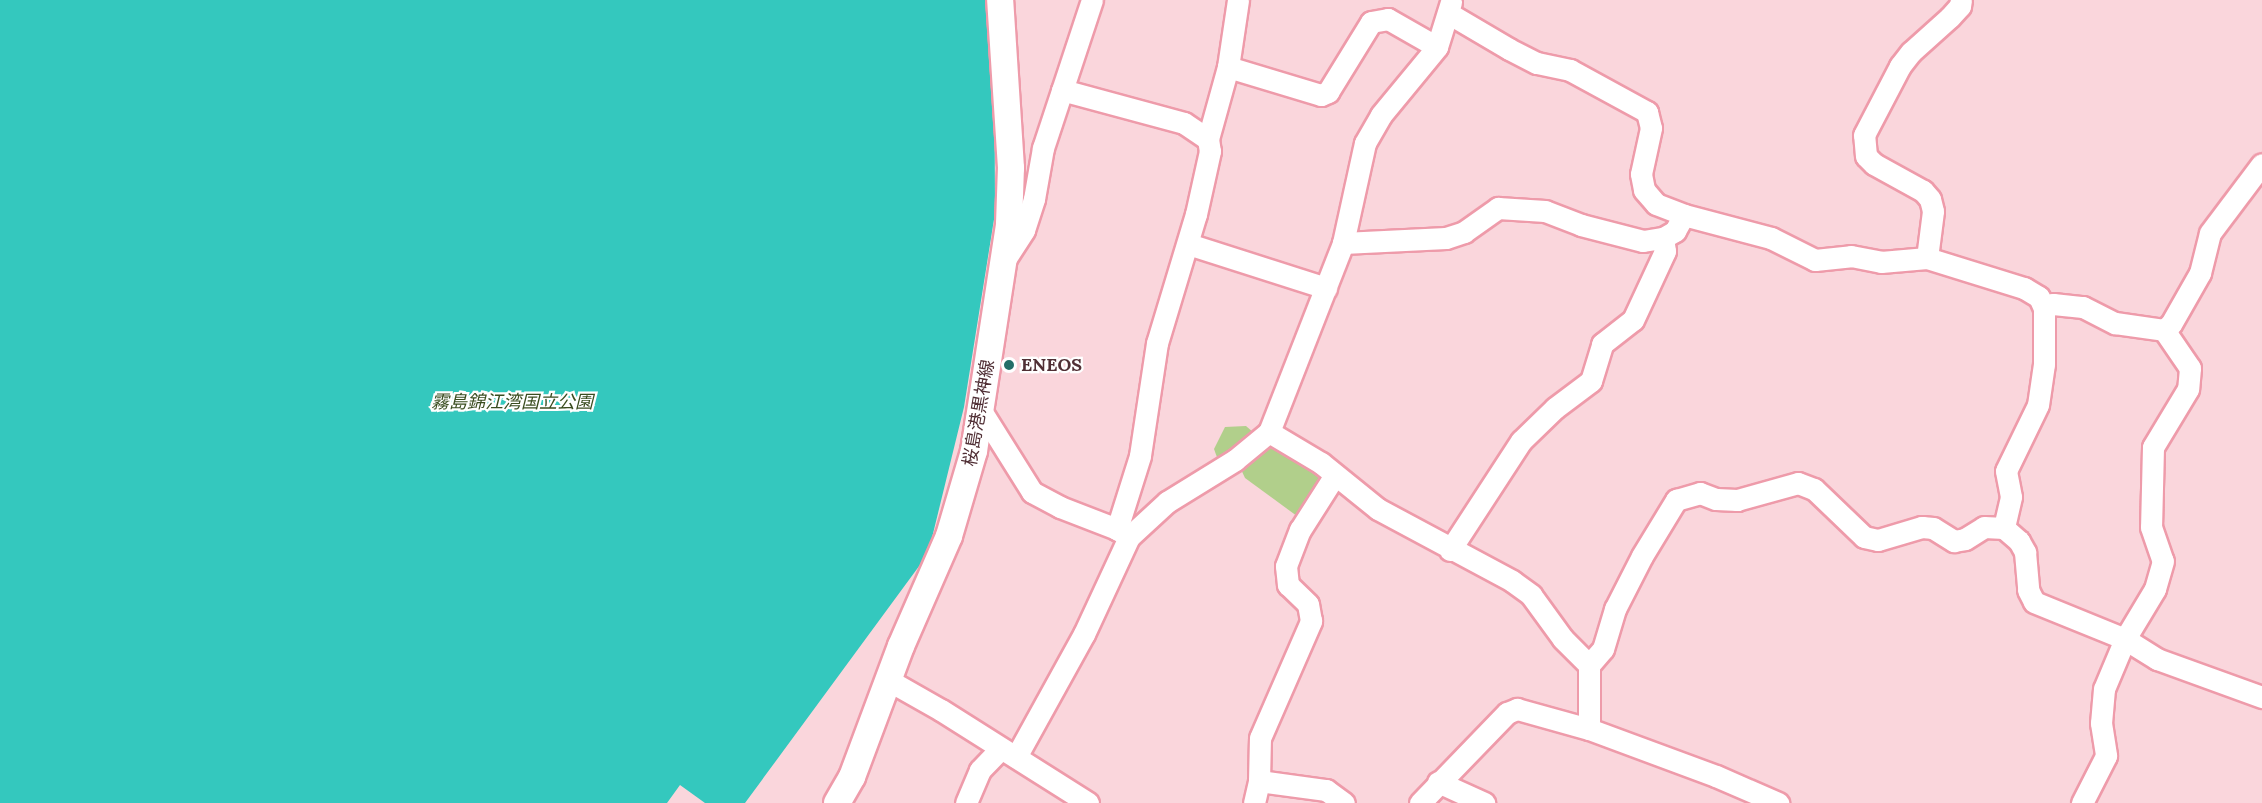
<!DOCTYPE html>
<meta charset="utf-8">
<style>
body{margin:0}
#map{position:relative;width:2262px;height:803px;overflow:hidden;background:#fad6dc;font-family:Lora,"Noto Sans JP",serif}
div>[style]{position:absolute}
.green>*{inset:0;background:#b1cf8b}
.water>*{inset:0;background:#34c8be}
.roads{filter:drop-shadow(2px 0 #ee9baa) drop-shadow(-2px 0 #ee9baa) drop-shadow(0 2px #ee9baa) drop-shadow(0 -2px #ee9baa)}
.minor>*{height:21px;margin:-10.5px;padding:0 10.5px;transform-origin:10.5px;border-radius:10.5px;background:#fff}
.major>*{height:26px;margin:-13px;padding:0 13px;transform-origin:13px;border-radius:13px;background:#fff}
.dots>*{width:16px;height:16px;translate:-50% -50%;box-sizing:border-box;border:3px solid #fff;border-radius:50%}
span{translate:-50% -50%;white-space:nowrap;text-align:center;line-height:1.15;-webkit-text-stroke:4.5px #fff;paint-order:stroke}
.poi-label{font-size:18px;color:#502f35;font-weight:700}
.left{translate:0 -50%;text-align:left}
.park-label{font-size:18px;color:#3a4d20;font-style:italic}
.street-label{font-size:18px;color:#502f35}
</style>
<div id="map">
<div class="green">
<div style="clip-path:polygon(1246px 426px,1254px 433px,1218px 460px,1214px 449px,1225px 427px)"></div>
<div style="clip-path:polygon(1267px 441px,1326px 475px,1301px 519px,1245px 478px,1239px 465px)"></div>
</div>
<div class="water">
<div style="clip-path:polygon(0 0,994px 0,995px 213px,964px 407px,928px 554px,745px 803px,705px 803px,680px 785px,667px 803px,0 803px)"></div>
</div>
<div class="roads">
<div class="minor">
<div style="left:1448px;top:13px;width:71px;rotate:30.5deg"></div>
<div style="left:1509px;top:49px;width:31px;rotate:27deg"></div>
<div style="left:1537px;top:63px;width:34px;rotate:12deg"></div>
<div style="left:1570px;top:70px;width:88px;rotate:28.6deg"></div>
<div style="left:1647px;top:112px;width:16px;rotate:76deg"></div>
<div style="left:1651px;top:128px;width:47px;rotate:102.3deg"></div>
<div style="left:1641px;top:174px;width:16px;rotate:79deg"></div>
<div style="left:1644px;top:190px;width:18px;rotate:49deg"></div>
<div style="left:1656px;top:204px;width:30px;rotate:21deg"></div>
<div style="left:1684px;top:215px;width:90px;rotate:14.8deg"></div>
<div style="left:1771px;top:238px;width:49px;rotate:26.6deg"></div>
<div style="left:1815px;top:260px;width:36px;rotate:-6deg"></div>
<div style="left:1851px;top:256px;width:31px;rotate:11deg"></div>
<div style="left:1881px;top:262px;width:46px;rotate:-5deg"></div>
<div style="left:1927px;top:258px;width:102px;rotate:17.2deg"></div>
<div style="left:2024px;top:288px;width:17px;rotate:31deg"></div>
<div style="left:2039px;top:297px;width:12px;rotate:66deg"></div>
<div style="left:2044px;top:308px;width:56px;rotate:90deg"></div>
<div style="left:2044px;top:364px;width:41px;rotate:98.3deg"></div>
<div style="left:2038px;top:405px;width:73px;rotate:115.9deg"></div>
<div style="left:2006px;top:471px;width:26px;rotate:79deg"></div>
<div style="left:2011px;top:497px;width:32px;rotate:103deg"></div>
<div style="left:1228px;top:67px;width:97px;rotate:16.8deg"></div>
<div style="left:1321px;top:95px;width:8px;rotate:-23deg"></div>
<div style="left:1328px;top:92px;width:82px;rotate:-58.4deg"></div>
<div style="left:1371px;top:22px;width:17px;rotate:-10deg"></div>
<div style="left:1388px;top:19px;width:56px;rotate:29.7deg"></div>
<div style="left:1062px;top:90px;width:126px;rotate:15.1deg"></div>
<div style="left:1184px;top:123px;width:29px;rotate:34deg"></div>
<div style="left:1208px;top:139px;width:12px;rotate:81deg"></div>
<div style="left:1210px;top:151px;width:65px;rotate:102.5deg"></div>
<div style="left:1196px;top:214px;width:135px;rotate:106.8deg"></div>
<div style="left:1157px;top:343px;width:114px;rotate:98.6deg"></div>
<div style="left:1140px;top:456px;width:77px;rotate:107.5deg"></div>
<div style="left:1208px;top:139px;width:75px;rotate:-74.5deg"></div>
<div style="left:1228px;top:67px;width:68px;rotate:-81.5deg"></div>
<div style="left:1343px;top:243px;width:103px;rotate:-2.8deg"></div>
<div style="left:1446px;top:238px;width:19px;rotate:-18deg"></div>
<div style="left:1464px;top:232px;width:42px;rotate:-35.2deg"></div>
<div style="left:1498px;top:208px;width:47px;rotate:3.7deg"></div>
<div style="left:1545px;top:211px;width:39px;rotate:21deg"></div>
<div style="left:1581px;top:225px;width:64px;rotate:14.5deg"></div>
<div style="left:1643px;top:241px;width:20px;rotate:-9deg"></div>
<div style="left:1663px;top:238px;width:14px;rotate:-30deg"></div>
<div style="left:1675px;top:231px;width:18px;rotate:-61deg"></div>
<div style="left:1188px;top:244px;width:145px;rotate:17.7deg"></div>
<div style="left:1006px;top:258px;width:33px;rotate:-57deg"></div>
<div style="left:1024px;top:230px;width:33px;rotate:-72deg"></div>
<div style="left:1034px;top:199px;width:52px;rotate:-80deg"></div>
<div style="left:1043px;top:148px;width:156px;rotate:-71.7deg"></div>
<div style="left:1927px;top:258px;width:47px;rotate:-82.7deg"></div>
<div style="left:1933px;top:211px;width:12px;rotate:-104deg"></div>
<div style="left:1930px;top:199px;width:11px;rotate:-131deg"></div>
<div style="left:1923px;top:191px;width:56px;rotate:-151.1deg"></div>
<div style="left:1874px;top:164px;width:11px;rotate:-135deg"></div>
<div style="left:1866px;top:156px;width:21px;rotate:-95deg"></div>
<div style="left:1864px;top:135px;width:78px;rotate:-62.4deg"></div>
<div style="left:1900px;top:66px;width:18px;rotate:-52deg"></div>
<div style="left:1911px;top:52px;width:52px;rotate:-41.9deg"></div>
<div style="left:1950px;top:17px;width:15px;rotate:-48deg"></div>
<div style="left:1960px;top:6px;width:6px;rotate:-81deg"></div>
<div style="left:2044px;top:308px;width:10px;rotate:-24deg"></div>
<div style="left:2053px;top:304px;width:30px;rotate:6deg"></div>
<div style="left:2083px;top:307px;width:36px;rotate:27deg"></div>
<div style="left:2115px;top:323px;width:49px;rotate:8.1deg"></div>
<div style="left:2164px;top:330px;width:46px;rotate:55.6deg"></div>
<div style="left:2190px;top:368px;width:21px;rotate:95deg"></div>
<div style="left:2188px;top:389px;width:68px;rotate:121.1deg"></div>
<div style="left:2153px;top:447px;width:80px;rotate:91.4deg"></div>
<div style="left:2151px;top:527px;width:36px;rotate:71deg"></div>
<div style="left:2163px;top:561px;width:29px;rotate:106deg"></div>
<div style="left:2155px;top:589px;width:58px;rotate:121deg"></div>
<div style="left:2125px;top:639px;width:54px;rotate:112.8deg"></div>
<div style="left:2104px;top:689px;width:34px;rotate:95deg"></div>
<div style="left:2101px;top:723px;width:33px;rotate:81deg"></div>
<div style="left:2106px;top:756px;width:53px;rotate:117.1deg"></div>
<div style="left:2164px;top:330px;width:9px;rotate:-41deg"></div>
<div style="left:2171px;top:324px;width:59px;rotate:-60.4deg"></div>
<div style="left:2200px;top:273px;width:41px;rotate:-76deg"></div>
<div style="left:2210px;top:233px;width:86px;rotate:-53deg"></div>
<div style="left:980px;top:409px;width:98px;rotate:57.9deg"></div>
<div style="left:1032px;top:492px;width:32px;rotate:28deg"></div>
<div style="left:1060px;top:507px;width:61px;rotate:21.1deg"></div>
<div style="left:1117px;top:529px;width:13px;rotate:32deg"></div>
<div style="left:1269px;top:432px;width:61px;rotate:30.8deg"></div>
<div style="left:1321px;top:463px;width:73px;rotate:38.9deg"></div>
<div style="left:1378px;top:509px;width:152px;rotate:28.2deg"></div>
<div style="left:1512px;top:581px;width:24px;rotate:36deg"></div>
<div style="left:1531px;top:595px;width:54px;rotate:54deg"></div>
<div style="left:1563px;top:639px;width:37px;rotate:45deg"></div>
<div style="left:1450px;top:550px;width:130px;rotate:-56.9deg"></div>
<div style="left:1521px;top:441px;width:47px;rotate:-44.1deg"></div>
<div style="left:1555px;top:408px;width:45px;rotate:-36.9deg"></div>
<div style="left:1591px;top:381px;width:39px;rotate:-73deg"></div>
<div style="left:1602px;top:344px;width:39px;rotate:-38deg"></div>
<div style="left:1633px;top:320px;width:76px;rotate:-65.1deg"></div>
<div style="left:1665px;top:251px;width:13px;rotate:-99deg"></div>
<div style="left:888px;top:680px;width:61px;rotate:29.5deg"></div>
<div style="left:941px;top:710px;width:174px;rotate:32.3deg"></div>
<div style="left:1589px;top:729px;width:64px;rotate:-90deg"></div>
<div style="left:1589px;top:665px;width:21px;rotate:-49deg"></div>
<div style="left:1603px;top:649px;width:42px;rotate:-73.3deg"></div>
<div style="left:1615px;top:609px;width:59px;rotate:-63deg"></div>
<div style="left:1642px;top:556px;width:66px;rotate:-58.7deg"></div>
<div style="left:1676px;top:500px;width:25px;rotate:-16deg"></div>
<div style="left:1700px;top:493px;width:17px;rotate:21deg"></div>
<div style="left:1716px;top:499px;width:21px;rotate:3deg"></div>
<div style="left:1737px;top:500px;width:63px;rotate:-15.6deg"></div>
<div style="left:1798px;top:483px;width:17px;rotate:21deg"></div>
<div style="left:1814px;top:489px;width:69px;rotate:43.8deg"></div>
<div style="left:1864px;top:537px;width:14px;rotate:12deg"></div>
<div style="left:1878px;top:540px;width:46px;rotate:-16.5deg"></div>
<div style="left:1922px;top:527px;width:11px;rotate:5deg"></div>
<div style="left:1933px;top:528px;width:25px;rotate:32deg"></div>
<div style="left:1954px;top:541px;width:11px;rotate:-10deg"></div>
<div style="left:1965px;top:539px;width:22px;rotate:-32deg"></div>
<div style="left:1984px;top:527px;width:20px;rotate:3deg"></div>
<div style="left:2004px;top:528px;width:20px;rotate:41deg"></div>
<div style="left:2019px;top:541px;width:13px;rotate:61deg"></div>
<div style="left:2025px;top:552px;width:38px;rotate:85deg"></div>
<div style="left:2028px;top:590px;width:13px;rotate:63deg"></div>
<div style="left:2034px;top:602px;width:98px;rotate:22.1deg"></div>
<div style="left:2125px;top:639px;width:38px;rotate:32deg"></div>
<div style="left:2157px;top:659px;width:112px;rotate:19.9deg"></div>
<div style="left:1016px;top:757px;width:141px;rotate:-61.1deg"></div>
<div style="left:1084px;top:634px;width:107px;rotate:-65.1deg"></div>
<div style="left:1129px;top:537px;width:52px;rotate:-42.6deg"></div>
<div style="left:1167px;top:502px;width:80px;rotate:-31.7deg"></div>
<div style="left:1235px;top:460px;width:44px;rotate:-39.5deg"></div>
<div style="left:1269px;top:432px;width:203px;rotate:-68.6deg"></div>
<div style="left:1343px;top:243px;width:102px;rotate:-77.6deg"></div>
<div style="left:1365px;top:143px;width:32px;rotate:-60deg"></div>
<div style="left:1381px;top:115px;width:88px;rotate:-50.5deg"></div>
<div style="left:1437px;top:47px;width:47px;rotate:-72.7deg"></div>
<div style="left:1259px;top:781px;width:68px;rotate:7.7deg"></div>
<div style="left:1326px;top:790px;width:22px;rotate:36deg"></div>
<div style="left:1438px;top:782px;width:51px;rotate:24.5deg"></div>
<div style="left:966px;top:803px;width:36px;rotate:-67deg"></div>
<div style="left:980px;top:770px;width:29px;rotate:-46deg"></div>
<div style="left:1254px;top:803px;width:23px;rotate:-77deg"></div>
<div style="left:1259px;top:781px;width:43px;rotate:-88.7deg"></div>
<div style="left:1260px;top:738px;width:128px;rotate:-66.4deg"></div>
<div style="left:1311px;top:621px;width:17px;rotate:-100deg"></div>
<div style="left:1308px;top:604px;width:28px;rotate:-136deg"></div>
<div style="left:1288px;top:585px;width:19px;rotate:-96deg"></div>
<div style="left:1286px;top:566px;width:39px;rotate:-69deg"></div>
<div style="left:1300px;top:530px;width:65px;rotate:-57.5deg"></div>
<div style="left:1420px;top:803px;width:125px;rotate:-46deg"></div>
<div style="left:1507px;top:713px;width:11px;rotate:-22deg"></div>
<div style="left:1517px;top:709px;width:75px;rotate:15.5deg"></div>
<div style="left:1589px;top:729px;width:135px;rotate:20.3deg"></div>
<div style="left:1716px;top:776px;width:68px;rotate:23.5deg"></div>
</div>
<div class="major">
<div style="left:837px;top:803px;width:30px;rotate:-60deg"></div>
<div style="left:852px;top:777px;width:140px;rotate:-69.5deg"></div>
<div style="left:901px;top:646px;width:120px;rotate:-66.4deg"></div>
<div style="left:949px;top:536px;width:89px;rotate:-73.6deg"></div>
<div style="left:974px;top:451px;width:230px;rotate:-81.2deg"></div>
<div style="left:1009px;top:224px;width:56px;rotate:-88deg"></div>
<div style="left:1011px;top:168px;width:168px;rotate:-93.7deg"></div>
</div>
</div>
<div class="dots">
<div style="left:1009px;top:365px;background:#246e68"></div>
</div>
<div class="poi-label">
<span class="left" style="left:1021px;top:365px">ENEOS</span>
</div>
<div class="park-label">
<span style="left:512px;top:402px">霧島錦江湾国立公園</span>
</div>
<div class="street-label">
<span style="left:979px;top:413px;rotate:-80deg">桜島港黒神線</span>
</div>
</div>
